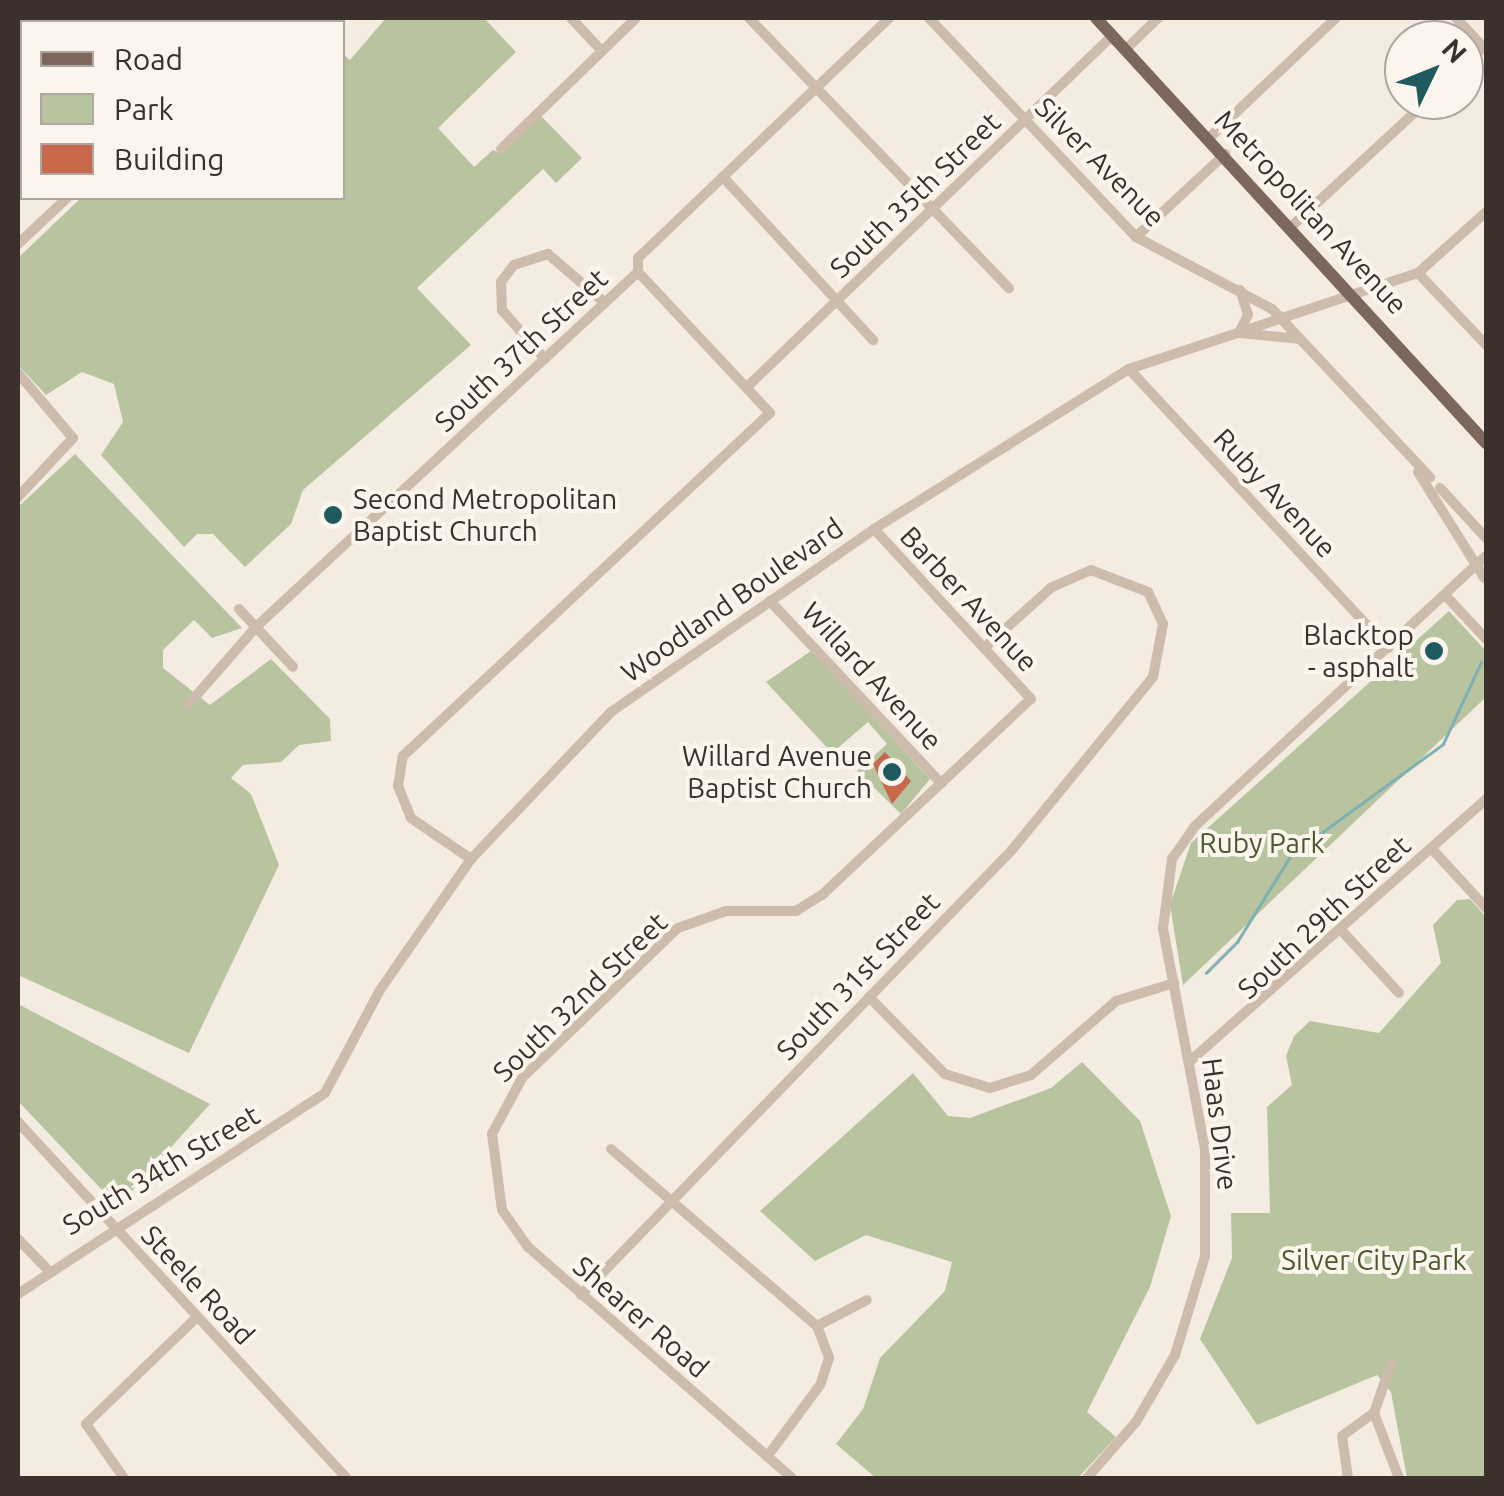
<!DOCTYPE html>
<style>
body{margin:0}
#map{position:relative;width:1504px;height:1496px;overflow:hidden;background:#f4ebe1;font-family:Ubuntu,sans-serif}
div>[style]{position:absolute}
.green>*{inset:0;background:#b8c4a0}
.stream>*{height:2.5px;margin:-1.25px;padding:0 1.25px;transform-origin:1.25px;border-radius:1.25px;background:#7fb0b2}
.building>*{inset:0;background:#c8694b}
.minor>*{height:10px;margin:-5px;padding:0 5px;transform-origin:5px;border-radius:5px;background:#cdbbac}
.major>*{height:12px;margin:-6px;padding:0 6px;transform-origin:6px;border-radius:6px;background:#7d675c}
.minor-bridge>*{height:10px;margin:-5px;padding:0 5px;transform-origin:5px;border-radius:5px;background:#cdbbac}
.dots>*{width:28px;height:28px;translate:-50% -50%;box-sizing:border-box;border:5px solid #fbf5ee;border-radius:50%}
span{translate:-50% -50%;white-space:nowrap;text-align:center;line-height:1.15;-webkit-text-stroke:8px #fbf5ee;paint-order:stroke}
.street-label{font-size:28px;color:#3b302b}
.poi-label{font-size:28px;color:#3b302b}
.left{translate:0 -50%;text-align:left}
.right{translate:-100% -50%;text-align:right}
.park-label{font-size:28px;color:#4a5a2e}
.frame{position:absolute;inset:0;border:20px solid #3b302b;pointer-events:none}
.legend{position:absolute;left:20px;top:20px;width:325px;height:180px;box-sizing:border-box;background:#fbf5ee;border:2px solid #aea6a0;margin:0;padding:12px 18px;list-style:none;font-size:30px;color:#3b302b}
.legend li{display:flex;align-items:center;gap:20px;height:50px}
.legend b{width:50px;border:2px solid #aea6a0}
.north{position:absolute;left:1384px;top:20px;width:100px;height:100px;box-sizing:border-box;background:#fbf5ee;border:2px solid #aea6a0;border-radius:50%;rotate:47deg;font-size:28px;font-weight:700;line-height:40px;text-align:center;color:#3b302b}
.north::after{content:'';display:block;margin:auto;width:35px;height:45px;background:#1f5a5e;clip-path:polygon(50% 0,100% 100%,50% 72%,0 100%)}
</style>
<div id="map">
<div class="green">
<div style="clip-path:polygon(386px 18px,484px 18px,516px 52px,438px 128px,474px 167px,493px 150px,502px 154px,541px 116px,582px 158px,556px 183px,543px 169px,417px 288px,471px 345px,303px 490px,291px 524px,245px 567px,213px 534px,197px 534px,184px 547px,101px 455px,123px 422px,114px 384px,82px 372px,46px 395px,18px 365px,18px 258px,81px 198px,342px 198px,343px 54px,350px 60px)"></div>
<div style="clip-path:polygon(75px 454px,242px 628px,212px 638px,194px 620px,163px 650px,163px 668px,210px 705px,271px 659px,330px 719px,331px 741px,299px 745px,281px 762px,243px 765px,231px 778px,251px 794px,279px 865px,189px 1053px,18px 975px,18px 507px)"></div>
<div style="clip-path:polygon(1449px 611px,1486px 651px,1486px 697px,1183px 985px,1170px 905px,1191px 843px)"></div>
<div style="clip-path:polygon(811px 651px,930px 779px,901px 814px,857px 771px,887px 744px,868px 722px,832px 753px,766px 682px)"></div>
<div style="clip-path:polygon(1470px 899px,1486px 917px,1486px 1478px,1407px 1478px,1391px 1392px,1377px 1375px,1257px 1425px,1200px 1339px,1232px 1258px,1231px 1213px,1270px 1213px,1267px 1107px,1292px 1085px,1286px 1056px,1294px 1036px,1310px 1021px,1379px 1033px,1441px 963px,1433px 925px,1457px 900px)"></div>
<div style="clip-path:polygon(18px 1004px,210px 1104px,128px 1195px,104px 1192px,18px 1101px)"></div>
<div style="clip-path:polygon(1082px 1062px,1140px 1121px,1171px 1216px,1150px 1287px,1087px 1412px,1116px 1437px,1078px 1478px,876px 1478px,836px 1444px,863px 1409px,880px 1358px,945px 1291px,952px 1262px,866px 1235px,815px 1261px,760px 1211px,913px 1073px,948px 1116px,970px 1118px,1051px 1088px)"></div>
</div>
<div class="stream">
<div style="left:1206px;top:973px;width:44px;rotate:-45deg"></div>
<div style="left:1237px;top:942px;width:102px;rotate:-58.2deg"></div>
<div style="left:1291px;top:855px;width:188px;rotate:-36.1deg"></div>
<div style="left:1443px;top:744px;width:90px;rotate:-65.1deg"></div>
</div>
<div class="building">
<div style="clip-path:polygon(885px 752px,911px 781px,892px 804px,873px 764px)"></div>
</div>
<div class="minor">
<div style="left:571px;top:18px;width:45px;rotate:46.8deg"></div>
<div style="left:749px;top:18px;width:375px;rotate:46.1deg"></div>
<div style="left:929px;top:18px;width:301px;rotate:46.6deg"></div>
<div style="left:1136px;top:237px;width:154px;rotate:27.9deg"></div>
<div style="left:1272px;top:309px;width:231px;rotate:46.8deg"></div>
<div style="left:1456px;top:18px;width:44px;rotate:46.8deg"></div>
<div style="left:249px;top:22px;width:6px;rotate:-39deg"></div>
<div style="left:1126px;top:49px;width:45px;rotate:-44.1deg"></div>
<div style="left:1464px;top:66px;width:30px;rotate:-44deg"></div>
<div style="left:1210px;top:137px;width:173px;rotate:-43.4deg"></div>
<div style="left:501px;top:149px;width:188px;rotate:-44.1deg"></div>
<div style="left:723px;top:177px;width:222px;rotate:47.4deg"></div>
<div style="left:1292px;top:226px;width:185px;rotate:-42.8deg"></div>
<div style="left:1136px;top:237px;width:122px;rotate:-43deg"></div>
<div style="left:18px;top:244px;width:67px;rotate:-43.2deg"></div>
<div style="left:1418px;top:273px;width:99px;rotate:46.6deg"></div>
<div style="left:1240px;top:290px;width:26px;rotate:72deg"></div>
<div style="left:1248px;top:315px;width:20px;rotate:117deg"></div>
<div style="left:1239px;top:333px;width:61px;rotate:5.6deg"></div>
<div style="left:545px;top:359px;width:65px;rotate:-131.3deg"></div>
<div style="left:502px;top:310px;width:28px;rotate:-92deg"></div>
<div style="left:501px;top:282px;width:21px;rotate:-53deg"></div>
<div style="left:514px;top:265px;width:36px;rotate:-18deg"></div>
<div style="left:548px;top:254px;width:75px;rotate:40.7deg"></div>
<div style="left:1129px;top:369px;width:381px;rotate:47.1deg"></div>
<div style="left:18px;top:373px;width:85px;rotate:49.8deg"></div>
<div style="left:73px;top:438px;width:81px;rotate:133deg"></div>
<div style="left:748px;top:386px;width:506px;rotate:-43.88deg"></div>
<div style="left:1418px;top:472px;width:94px;rotate:58deg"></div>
<div style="left:1440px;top:488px;width:68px;rotate:47.4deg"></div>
<div style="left:1445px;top:595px;width:60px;rotate:47deg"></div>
<div style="left:770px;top:601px;width:250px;rotate:46.8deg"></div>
<div style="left:239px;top:609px;width:79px;rotate:47deg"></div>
<div style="left:188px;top:705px;width:105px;rotate:-48.9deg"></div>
<div style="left:257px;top:626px;width:520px;rotate:-42.9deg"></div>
<div style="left:638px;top:272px;width:14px;rotate:-90deg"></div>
<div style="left:638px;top:258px;width:347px;rotate:-43.7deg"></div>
<div style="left:1432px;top:849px;width:80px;rotate:47.5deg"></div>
<div style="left:471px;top:859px;width:73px;rotate:-145.7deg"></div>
<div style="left:411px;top:818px;width:35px;rotate:-112deg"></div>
<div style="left:398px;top:786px;width:30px;rotate:-81deg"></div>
<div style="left:403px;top:756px;width:502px;rotate:-43.06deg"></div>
<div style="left:770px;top:413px;width:193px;rotate:-133.1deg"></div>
<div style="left:1342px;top:931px;width:84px;rotate:47.4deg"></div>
<div style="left:869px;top:997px;width:108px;rotate:45.4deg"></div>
<div style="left:945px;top:1074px;width:47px;rotate:17.3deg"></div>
<div style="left:990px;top:1088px;width:43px;rotate:-17.6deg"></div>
<div style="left:1031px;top:1075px;width:113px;rotate:-41deg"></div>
<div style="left:1116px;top:1001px;width:61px;rotate:-17.2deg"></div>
<div style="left:1189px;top:1062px;width:397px;rotate:-41.5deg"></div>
<div style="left:18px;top:1122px;width:484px;rotate:47.3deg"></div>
<div style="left:611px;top:1149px;width:272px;rotate:40.7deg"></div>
<div style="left:817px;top:1326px;width:34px;rotate:69deg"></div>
<div style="left:829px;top:1358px;width:28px;rotate:108deg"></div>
<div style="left:820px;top:1385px;width:89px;rotate:126.4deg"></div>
<div style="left:18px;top:1239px;width:40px;rotate:46deg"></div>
<div style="left:18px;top:1294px;width:367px;rotate:-33.2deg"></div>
<div style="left:325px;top:1093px;width:117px;rotate:-61.9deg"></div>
<div style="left:380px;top:990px;width:160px;rotate:-55.2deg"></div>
<div style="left:471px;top:859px;width:203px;rotate:-46.4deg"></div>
<div style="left:611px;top:712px;width:320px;rotate:-34.8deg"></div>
<div style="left:874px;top:529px;width:301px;rotate:-32.1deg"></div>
<div style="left:1129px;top:369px;width:305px;rotate:-18.4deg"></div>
<div style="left:1418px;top:273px;width:91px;rotate:-41.9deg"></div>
<div style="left:581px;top:1295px;width:620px;rotate:-45.92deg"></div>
<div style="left:1012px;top:850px;width:223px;rotate:-50.8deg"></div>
<div style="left:1153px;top:677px;width:54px;rotate:-79.3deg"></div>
<div style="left:1163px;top:624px;width:35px;rotate:-115deg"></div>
<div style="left:1148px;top:592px;width:61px;rotate:-158.9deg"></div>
<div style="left:1091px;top:570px;width:43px;rotate:156.4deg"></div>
<div style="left:1052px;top:587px;width:91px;rotate:138.1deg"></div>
<div style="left:817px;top:1326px;width:56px;rotate:-27.5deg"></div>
<div style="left:1391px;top:1364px;width:52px;rotate:109.1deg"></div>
<div style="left:1374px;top:1413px;width:70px;rotate:69deg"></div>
<div style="left:124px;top:1478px;width:66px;rotate:-125.1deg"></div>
<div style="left:86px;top:1424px;width:154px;rotate:-43.9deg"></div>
<div style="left:792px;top:1478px;width:351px;rotate:-138.8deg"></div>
<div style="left:528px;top:1247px;width:45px;rotate:-125.1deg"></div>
<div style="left:502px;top:1210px;width:77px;rotate:-97.5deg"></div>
<div style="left:492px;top:1134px;width:64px;rotate:-61.8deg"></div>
<div style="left:522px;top:1078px;width:216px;rotate:-43.9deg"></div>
<div style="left:678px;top:928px;width:51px;rotate:-19.5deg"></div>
<div style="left:726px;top:911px;width:70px"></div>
<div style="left:796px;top:911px;width:32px;rotate:-32deg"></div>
<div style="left:823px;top:894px;width:285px;rotate:-43.2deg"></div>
<div style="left:1031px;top:699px;width:231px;rotate:-132.7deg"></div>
<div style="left:1087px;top:1478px;width:74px;rotate:-48.8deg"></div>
<div style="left:1136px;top:1422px;width:78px;rotate:-59.8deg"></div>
<div style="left:1175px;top:1355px;width:103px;rotate:-73.1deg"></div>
<div style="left:1205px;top:1256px;width:107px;rotate:-90deg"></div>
<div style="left:1205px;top:1149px;width:225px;rotate:-100.8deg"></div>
<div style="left:1163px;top:928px;width:70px;rotate:-82.6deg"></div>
<div style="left:1172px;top:859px;width:39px;rotate:-55deg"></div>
<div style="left:1194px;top:827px;width:398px;rotate:-42.9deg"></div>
<div style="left:1348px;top:1478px;width:42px;rotate:-98.1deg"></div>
<div style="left:1342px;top:1436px;width:39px;rotate:-36deg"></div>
</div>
<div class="major">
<div style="left:1096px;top:18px;width:577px;rotate:47.46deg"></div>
</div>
<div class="minor-bridge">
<div style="left:1468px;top:552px;width:31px;rotate:58deg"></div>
</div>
<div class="dots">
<div style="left:333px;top:515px;background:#1f5a5e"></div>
<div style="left:1434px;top:651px;background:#1f5a5e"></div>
<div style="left:892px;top:772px;background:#1f5a5e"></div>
</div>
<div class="street-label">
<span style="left:1100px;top:162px;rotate:45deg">Silver Avenue</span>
<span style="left:915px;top:195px;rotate:-44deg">South 35th Street</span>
<span style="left:1311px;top:212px;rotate:47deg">Metropolitan Avenue</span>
<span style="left:521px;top:350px;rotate:-43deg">South 37th Street</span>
<span style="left:1275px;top:493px;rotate:47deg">Ruby Avenue</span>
<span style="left:969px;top:599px;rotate:47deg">Barber Avenue</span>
<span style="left:732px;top:600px;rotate:-35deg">Woodland Boulevard</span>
<span style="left:872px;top:676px;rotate:47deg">Willard Avenue</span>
<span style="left:1324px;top:917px;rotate:-43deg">South 29th Street</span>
<span style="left:858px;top:976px;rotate:-46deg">South 31st Street</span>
<span style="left:580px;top:997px;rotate:-44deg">South 32nd Street</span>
<span style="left:1220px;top:1124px;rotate:83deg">Haas Drive</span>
<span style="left:161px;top:1170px;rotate:-31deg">South 34th Street</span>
<span style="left:198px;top:1285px;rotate:47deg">Steele Road</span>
<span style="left:641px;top:1317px;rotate:41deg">Shearer Road</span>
</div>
<div class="poi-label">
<span class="left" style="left:353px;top:515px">Second Metropolitan<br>Baptist Church</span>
<span class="right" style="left:1414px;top:651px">Blacktop<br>- asphalt</span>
<span class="right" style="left:872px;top:772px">Willard Avenue<br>Baptist Church</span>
</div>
<div class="park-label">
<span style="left:1262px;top:843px">Ruby Park</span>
<span style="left:1374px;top:1260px">Silver City Park</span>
</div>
<div class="frame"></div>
<ul class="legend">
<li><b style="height:12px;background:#7d675c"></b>Road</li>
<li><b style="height:28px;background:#b8c4a0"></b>Park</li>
<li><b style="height:28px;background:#c8694b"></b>Building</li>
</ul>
<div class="north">N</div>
</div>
